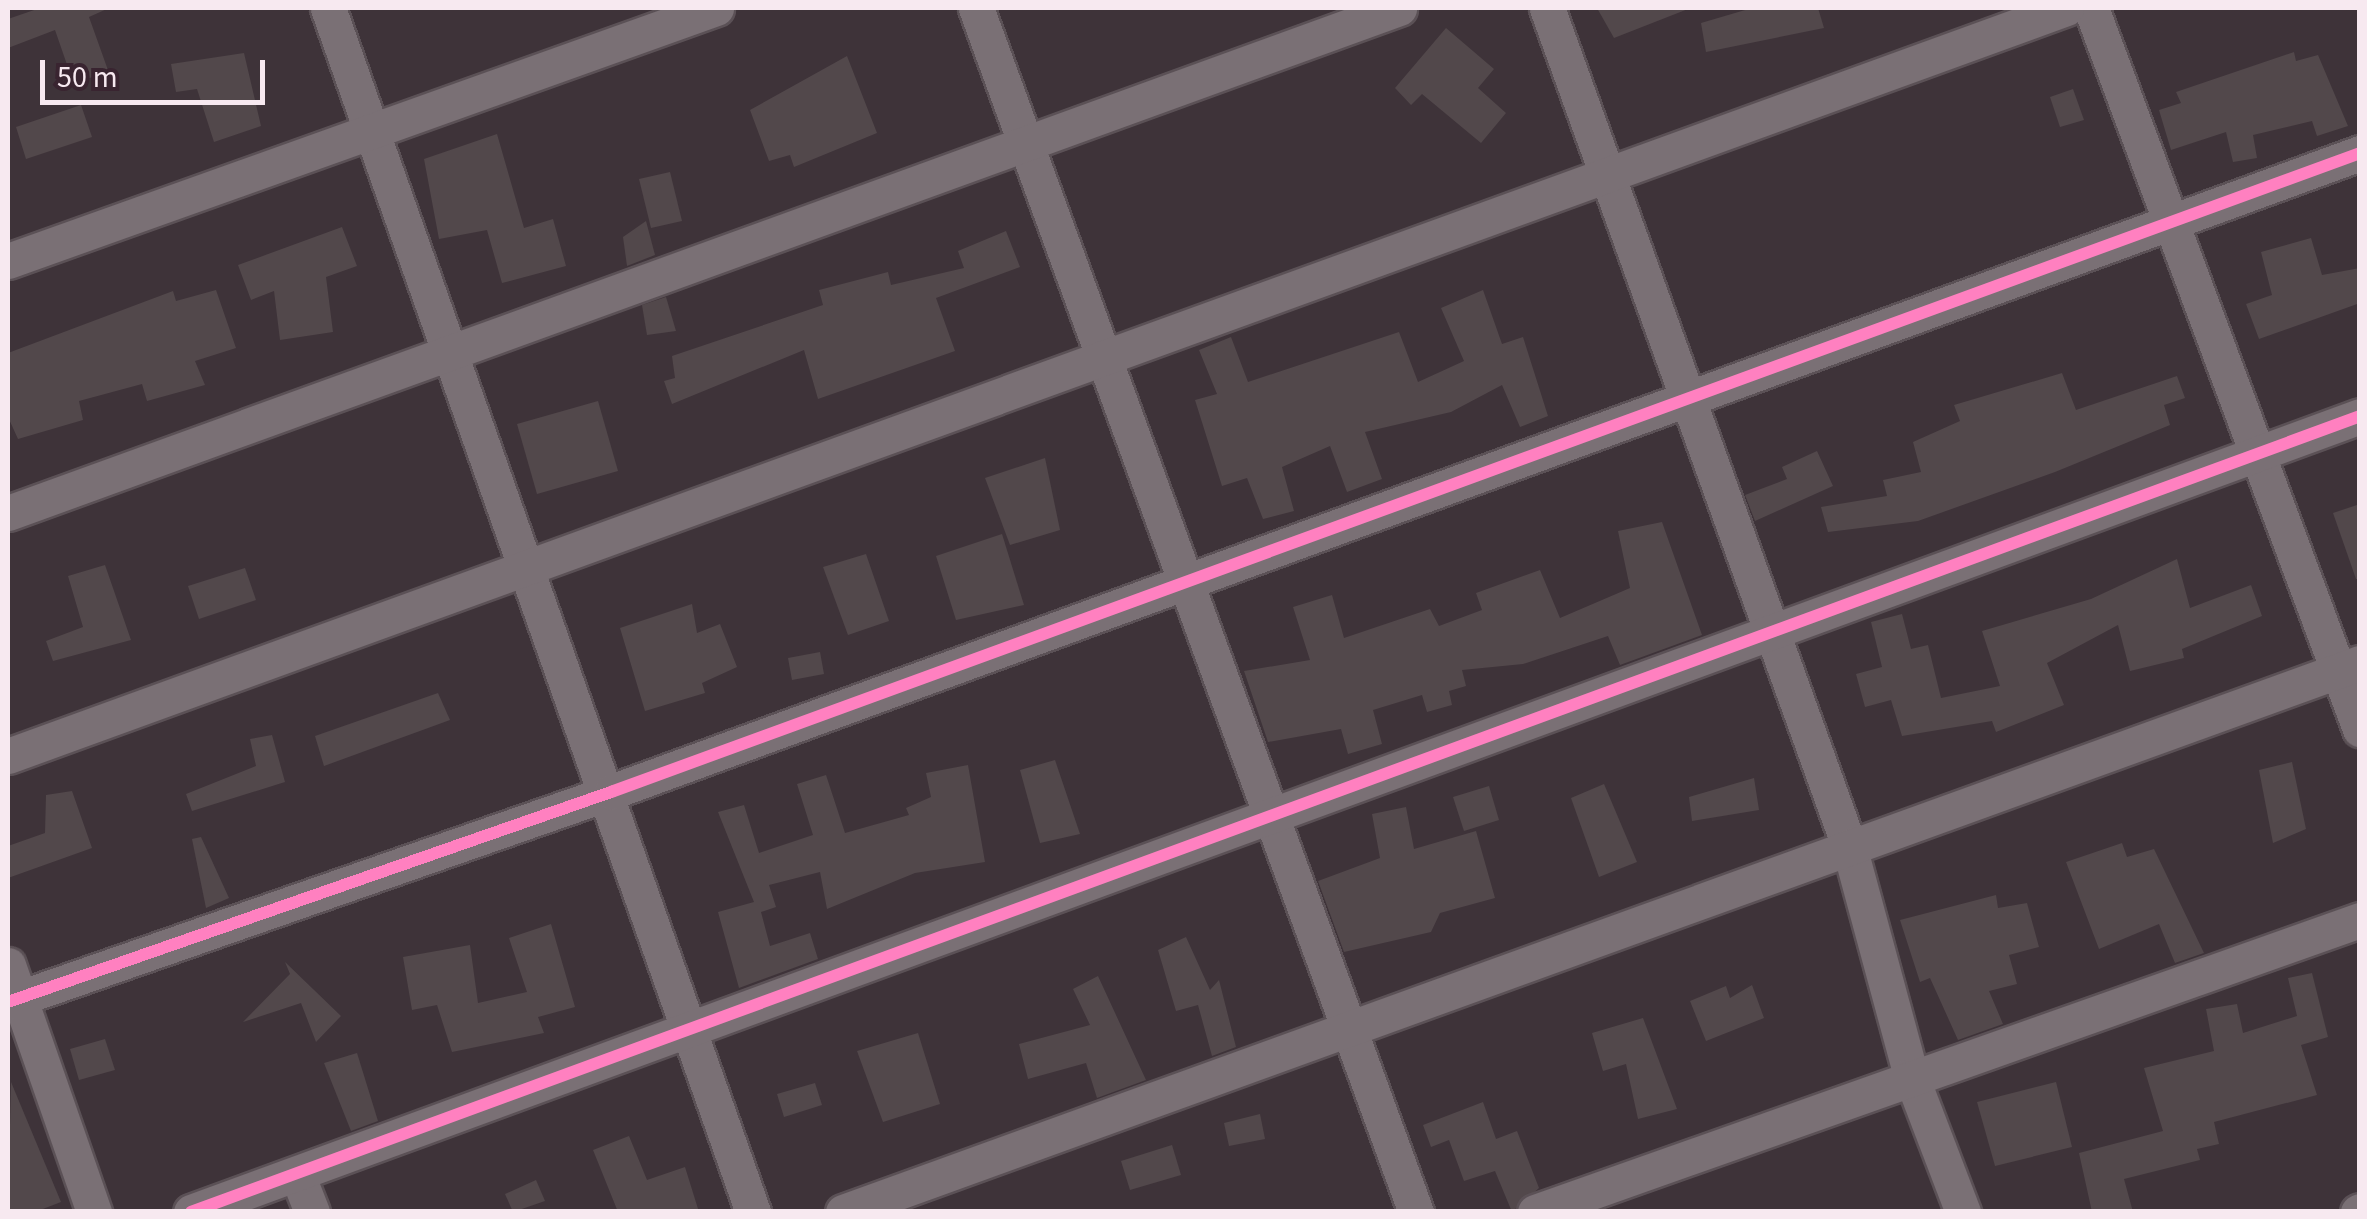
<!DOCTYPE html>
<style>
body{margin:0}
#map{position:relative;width:2367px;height:1219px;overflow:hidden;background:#3e3339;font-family:"Source Sans 3",sans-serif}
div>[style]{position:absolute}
.building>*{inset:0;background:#52484b}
.roads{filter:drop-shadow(2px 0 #5b5156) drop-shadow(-2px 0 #5b5156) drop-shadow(0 2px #5b5156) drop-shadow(0 -2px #5b5156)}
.minor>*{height:35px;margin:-17.5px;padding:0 17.5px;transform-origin:17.5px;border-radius:17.5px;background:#7a7075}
.cycleway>*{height:12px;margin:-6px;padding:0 6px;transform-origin:6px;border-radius:6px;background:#ff80c0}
span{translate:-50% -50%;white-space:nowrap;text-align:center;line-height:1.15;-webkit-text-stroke:10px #392430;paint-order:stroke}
.frame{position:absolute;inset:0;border:10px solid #f7e9f0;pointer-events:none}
.scale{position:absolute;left:40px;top:60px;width:225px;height:45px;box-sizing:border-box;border:5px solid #f7e9f0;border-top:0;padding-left:12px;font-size:30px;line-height:35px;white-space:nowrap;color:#f7e9f0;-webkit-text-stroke:8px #392430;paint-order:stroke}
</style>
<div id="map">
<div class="building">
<div style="clip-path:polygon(40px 8px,109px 8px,89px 17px,109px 73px,73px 82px,55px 30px,8px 48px,8px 19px)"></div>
<div style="clip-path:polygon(1597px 8px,1688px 8px,1688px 9px,1614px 38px)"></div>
<div style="clip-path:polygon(1752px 8px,1818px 8px,1824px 28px,1706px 52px,1701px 23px)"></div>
<div style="clip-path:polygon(1446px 28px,1494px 69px,1478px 88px,1506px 113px,1481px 143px,1422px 94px,1411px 105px,1395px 88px)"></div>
<div style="clip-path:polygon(2294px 52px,2296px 61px,2318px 55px,2348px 126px,2317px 136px,2312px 121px,2253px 135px,2257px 158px,2233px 162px,2226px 132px,2171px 150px,2159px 110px,2181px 103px,2176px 92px)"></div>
<div style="clip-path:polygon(244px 53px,261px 126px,214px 142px,197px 89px,176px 92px,171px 64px)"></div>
<div style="clip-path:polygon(847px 56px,877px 133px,794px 167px,790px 155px,769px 161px,750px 110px)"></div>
<div style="clip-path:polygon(2073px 89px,2084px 120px,2060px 127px,2050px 97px)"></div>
<div style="clip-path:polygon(81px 105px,92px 137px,26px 159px,16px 127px)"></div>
<div style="clip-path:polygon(497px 134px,524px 228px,553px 219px,566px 266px,502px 283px,487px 230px,439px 239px,424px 159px)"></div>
<div style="clip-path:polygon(670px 172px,682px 221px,651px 228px,639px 179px)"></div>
<div style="clip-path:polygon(646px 221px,655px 255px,627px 266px,623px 237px)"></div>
<div style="clip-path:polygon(342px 227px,357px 266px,326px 277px,333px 332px,280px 340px,274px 291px,251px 300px,238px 265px)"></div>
<div style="clip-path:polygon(1006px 231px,1020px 267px,936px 298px,955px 351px,818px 399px,804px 350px,672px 404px,664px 381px,675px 378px,672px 356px,823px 305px,819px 290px,888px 272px,891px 285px,964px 268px,958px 251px)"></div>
<div style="clip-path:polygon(2311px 238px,2322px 275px,2360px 268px,2360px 303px,2259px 339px,2246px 304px,2272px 295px,2261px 252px)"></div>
<div style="clip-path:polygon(216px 290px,236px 348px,195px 361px,205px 385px,147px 401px,142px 384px,79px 401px,83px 420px,18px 439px,8px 417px,8px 353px,173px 291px,176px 301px)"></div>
<div style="clip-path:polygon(1483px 290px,1502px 344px,1523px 337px,1548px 416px,1520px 427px,1502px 385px,1451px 412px,1365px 432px,1382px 479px,1347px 492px,1330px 446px,1282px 467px,1294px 511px,1263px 519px,1247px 478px,1222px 486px,1195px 400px,1217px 394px,1199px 350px,1231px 337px,1248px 382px,1399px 332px,1418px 382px,1464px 361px,1441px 308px)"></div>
<div style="clip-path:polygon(666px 297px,676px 331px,647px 335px,642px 305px)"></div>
<div style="clip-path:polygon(2062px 373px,2076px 410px,2177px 376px,2185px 398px,2164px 405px,2170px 425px,2055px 472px,1918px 521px,1828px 532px,1821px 507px,1887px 496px,1883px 480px,1921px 472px,1913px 442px,1960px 421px,1954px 405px)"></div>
<div style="clip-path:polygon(598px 401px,618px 471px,537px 494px,517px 424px)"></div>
<div style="clip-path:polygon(1817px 451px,1833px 486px,1755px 521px,1745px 495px,1787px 479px,1782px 467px)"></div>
<div style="clip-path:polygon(1045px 458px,1060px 530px,1010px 545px,985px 478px)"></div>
<div style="clip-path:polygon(2360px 504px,2360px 579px,2356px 579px,2333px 513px)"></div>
<div style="clip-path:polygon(1662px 522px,1702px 635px,1620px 665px,1608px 636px,1523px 664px,1462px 670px,1466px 686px,1449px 691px,1452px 705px,1427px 712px,1422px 695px,1373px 710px,1382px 744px,1348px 754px,1341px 729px,1268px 742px,1244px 671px,1310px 660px,1293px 607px,1332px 595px,1344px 638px,1430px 609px,1439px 626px,1482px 610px,1476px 593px,1540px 570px,1560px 618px,1630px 588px,1618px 531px)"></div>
<div style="clip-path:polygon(1002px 534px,1024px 605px,956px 620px,936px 556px)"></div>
<div style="clip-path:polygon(866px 554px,889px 621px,848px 635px,823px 567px)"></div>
<div style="clip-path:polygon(2177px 559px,2190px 608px,2251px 585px,2262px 616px,2182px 649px,2184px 658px,2130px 671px,2118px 625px,2047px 663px,2064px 705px,1996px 732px,1992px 721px,1902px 736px,1891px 700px,1865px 707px,1856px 674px,1882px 667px,1871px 622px,1902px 614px,1911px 649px,1928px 645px,1941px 698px,2000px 686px,1982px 631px,2091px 599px)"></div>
<div style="clip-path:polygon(105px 565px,131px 640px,53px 661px,46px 641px,83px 627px,68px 576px)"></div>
<div style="clip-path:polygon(245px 568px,256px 600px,199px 619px,188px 586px)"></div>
<div style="clip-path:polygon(692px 604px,697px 633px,720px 624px,737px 667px,702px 683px,705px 693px,645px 711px,620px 628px)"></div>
<div style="clip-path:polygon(820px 652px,824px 674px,792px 680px,788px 658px)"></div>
<div style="clip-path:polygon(438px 693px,450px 720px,324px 766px,315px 736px)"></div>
<div style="clip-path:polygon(272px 735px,285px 782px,192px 811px,186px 794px,256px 766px,250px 739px)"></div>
<div style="clip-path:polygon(1055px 760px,1080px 834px,1040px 843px,1020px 770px)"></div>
<div style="clip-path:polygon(2292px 762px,2306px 829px,2273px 843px,2259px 770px)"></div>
<div style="clip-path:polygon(968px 765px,985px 862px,915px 873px,827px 909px,820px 872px,769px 885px,776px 907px,761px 912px,770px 946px,810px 933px,818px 959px,739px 988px,718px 912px,754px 902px,718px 812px,744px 805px,759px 853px,813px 835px,797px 784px,826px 775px,845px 833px,909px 815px,906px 808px,931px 797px,926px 773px)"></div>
<div style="clip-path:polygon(1754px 778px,1759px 810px,1692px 821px,1689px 797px)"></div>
<div style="clip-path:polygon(1604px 784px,1637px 862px,1599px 877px,1571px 798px)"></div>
<div style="clip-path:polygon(1489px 786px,1499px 820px,1464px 831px,1453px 797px)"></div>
<div style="clip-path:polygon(72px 791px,92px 848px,8px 878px,8px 846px,45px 833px,46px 795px)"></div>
<div style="clip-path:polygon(1406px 807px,1414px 849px,1476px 831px,1495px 898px,1440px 913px,1431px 932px,1344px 952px,1318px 881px,1380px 858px,1372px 814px)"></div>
<div style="clip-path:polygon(201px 837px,229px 898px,206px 908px,192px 839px)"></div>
<div style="clip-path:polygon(2122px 843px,2127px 857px,2154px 849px,2204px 953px,2175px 963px,2159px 924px,2099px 949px,2066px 862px)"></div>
<div style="clip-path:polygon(1996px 895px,1998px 908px,2027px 903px,2039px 947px,2009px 955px,2017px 984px,1989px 991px,2003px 1024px,1958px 1040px,1930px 978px,1920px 982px,1900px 920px)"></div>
<div style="clip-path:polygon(551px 924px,575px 1007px,538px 1017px,544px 1033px,452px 1052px,437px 1005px,412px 1010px,403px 957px,470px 945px,478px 1003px,527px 992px,509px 938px)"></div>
<div style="clip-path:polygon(1186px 937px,1210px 990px,1219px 980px,1236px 1047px,1212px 1056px,1198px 1005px,1176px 1011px,1158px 950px)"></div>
<div style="clip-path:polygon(285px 962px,341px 1016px,316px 1042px,301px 1003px,243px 1022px,290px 974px)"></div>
<div style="clip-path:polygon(2312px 973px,2328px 1037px,2301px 1045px,2317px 1095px,2214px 1122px,2219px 1144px,2197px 1149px,2200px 1160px,2124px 1179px,2133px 1212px,2092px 1212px,2079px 1153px,2163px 1131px,2144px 1068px,2214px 1051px,2206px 1009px,2237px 1004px,2243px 1033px,2297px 1016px,2288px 978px)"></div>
<div style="clip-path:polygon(1098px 976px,1146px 1080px,1097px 1098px,1086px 1063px,1028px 1079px,1019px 1044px,1090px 1025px,1073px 989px)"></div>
<div style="clip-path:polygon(1752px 985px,1764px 1018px,1706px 1041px,1690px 1001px,1726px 986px,1730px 998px)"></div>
<div style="clip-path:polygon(1643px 1018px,1677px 1109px,1638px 1119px,1626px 1064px,1603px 1071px,1592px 1033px)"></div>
<div style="clip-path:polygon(918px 1033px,940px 1104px,883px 1122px,857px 1051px)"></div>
<div style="clip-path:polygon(105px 1039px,115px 1070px,79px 1080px,70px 1049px)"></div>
<div style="clip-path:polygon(357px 1053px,378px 1121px,351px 1131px,324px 1063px)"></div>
<div style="clip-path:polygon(11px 1082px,61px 1202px,35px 1212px,8px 1212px)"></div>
<div style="clip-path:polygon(2056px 1082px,2072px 1147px,1995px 1166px,1977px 1102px)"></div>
<div style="clip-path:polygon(815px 1083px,822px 1105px,784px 1117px,777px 1094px)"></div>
<div style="clip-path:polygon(1483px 1102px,1496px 1139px,1517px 1131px,1539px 1188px,1512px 1212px,1495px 1171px,1464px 1181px,1449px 1140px,1431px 1147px,1423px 1125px)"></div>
<div style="clip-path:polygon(1260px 1114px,1265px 1139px,1229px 1146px,1224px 1123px)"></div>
<div style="clip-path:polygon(629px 1136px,647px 1180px,685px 1167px,699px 1212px,618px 1212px,593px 1150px)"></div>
<div style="clip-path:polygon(1172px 1145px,1181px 1175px,1130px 1190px,1121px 1161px)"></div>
<div style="clip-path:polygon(536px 1180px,545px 1201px,513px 1212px,505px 1194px)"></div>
</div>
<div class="roads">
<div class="minor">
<div style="left:328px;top:8px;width:1277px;rotate:70.56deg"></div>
<div style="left:976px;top:8px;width:1282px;rotate:69.93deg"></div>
<div style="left:1547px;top:8px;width:891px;rotate:70.18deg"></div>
<div style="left:1849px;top:846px;width:238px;rotate:74.9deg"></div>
<div style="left:1911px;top:1076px;width:146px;rotate:69.1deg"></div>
<div style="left:2091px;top:8px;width:770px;rotate:69.54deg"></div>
<div style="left:8px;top:261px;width:752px;rotate:-19.66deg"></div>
<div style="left:8px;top:513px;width:1480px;rotate:-19.95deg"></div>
<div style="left:8px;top:756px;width:2190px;rotate:-19.97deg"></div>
<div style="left:8px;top:965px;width:262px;rotate:70.8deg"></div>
<div style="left:8px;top:1002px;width:639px;rotate:-19.2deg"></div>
<div style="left:611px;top:792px;width:1862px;rotate:-20.07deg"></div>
<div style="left:297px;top:1174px;width:41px;rotate:68.5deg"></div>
<div style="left:191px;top:1212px;width:2310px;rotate:-20.15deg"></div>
<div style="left:843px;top:1212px;width:1613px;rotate:-19.9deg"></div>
<div style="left:1535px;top:1212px;width:875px;rotate:-19.49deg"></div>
<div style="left:2358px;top:1212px;width:2px;rotate:-27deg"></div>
</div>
</div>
<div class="cycleway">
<div style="left:8px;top:1002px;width:639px;rotate:-19.2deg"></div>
<div style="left:611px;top:792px;width:1862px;rotate:-20.07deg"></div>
<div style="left:191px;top:1212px;width:2310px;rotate:-20.15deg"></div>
</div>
<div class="frame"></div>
<div class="scale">50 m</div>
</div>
